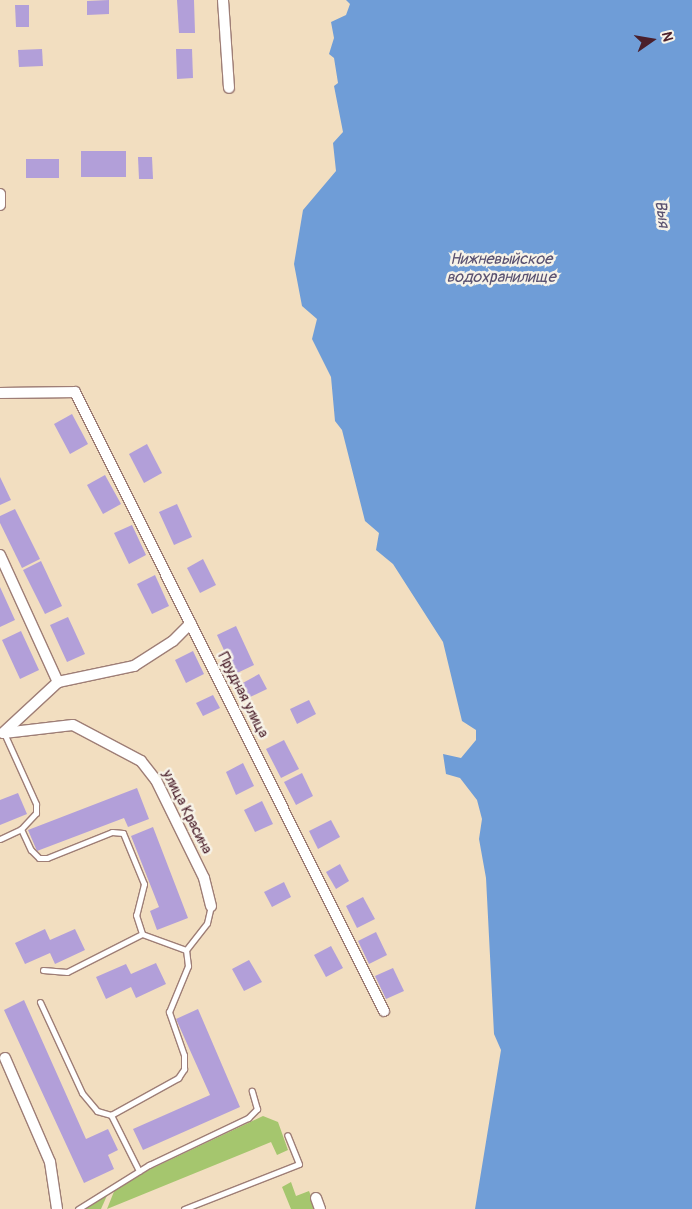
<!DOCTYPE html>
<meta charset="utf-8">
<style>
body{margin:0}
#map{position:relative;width:692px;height:1209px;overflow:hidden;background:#f2dec0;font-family:Pangolin,sans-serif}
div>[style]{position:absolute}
.green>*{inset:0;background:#a5c66e}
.water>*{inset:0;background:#6f9dd7}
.building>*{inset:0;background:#b29fd9}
.roads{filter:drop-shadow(1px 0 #9e7e76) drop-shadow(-1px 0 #9e7e76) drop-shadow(0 1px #9e7e76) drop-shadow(0 -1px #9e7e76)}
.service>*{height:5px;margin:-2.5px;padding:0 2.5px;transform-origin:2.5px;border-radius:2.5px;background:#fff}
.minor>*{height:10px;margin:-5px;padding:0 5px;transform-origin:5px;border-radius:5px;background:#fff}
span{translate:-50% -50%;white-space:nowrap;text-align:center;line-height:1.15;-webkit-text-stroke:5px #f7f3e8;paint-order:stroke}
.street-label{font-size:15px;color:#4a1f2b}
.water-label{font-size:16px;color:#595170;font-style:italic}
.north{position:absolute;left:627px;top:15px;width:50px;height:50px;-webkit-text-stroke:4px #f7f3e8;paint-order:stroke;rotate:77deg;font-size:14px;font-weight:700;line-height:20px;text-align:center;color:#4a1f2b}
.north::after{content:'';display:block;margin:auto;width:18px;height:22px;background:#4a1f2b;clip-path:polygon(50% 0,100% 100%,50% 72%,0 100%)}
</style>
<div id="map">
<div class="green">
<div style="clip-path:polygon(263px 1116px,278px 1122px,288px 1150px,277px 1155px,271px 1142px,107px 1209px,115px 1189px,140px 1174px)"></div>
<div style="clip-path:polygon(291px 1182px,296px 1196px,309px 1191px,316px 1209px,291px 1209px,282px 1187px)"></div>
<div style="clip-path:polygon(109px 1191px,101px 1209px,83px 1209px)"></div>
</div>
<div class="water">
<div style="clip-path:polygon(346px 0,692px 0,692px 1209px,475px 1209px,501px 1050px,494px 1034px,486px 878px,479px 839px,482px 819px,477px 800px,460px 778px,446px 774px,443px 754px,461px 758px,476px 740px,476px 730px,462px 721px,443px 642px,393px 564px,376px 550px,379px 533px,365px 521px,342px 430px,335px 421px,331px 377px,312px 339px,317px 319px,302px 306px,294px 264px,303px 210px,336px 171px,333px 143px,343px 132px,334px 86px,338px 83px,334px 58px,329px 54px,334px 38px,331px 22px,346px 15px,350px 4px)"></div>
</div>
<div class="building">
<div style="clip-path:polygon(109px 0,109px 14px,87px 15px,87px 1px)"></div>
<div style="clip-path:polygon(177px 0,194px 0,195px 33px,179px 33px)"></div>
<div style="clip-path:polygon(15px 5px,29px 5px,29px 27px,16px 27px)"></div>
<div style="clip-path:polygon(42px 49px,43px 66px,19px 67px,18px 50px)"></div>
<div style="clip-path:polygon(176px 49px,192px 49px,193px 78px,177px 79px)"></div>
<div style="clip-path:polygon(81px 151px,126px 151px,126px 177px,81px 177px)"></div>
<div style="clip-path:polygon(138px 157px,152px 157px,153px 179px,139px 179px)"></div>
<div style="clip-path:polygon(26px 159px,59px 159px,59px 178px,26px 178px)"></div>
<div style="clip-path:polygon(72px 414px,88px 444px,70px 454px,54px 424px)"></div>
<div style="clip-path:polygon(147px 444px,162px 473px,144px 483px,129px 454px)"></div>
<div style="clip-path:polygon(105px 475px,121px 504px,103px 514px,87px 485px)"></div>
<div style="clip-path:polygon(0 477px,11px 500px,0 505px)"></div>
<div style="clip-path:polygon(177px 504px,192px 537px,174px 545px,159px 512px)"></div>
<div style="clip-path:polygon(15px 509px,40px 559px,22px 568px,0 523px,0 516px)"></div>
<div style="clip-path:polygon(132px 525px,146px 555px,129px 564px,114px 533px)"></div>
<div style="clip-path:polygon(203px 559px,216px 585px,200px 593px,187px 568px)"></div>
<div style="clip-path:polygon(41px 561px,62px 606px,45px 614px,23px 570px)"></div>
<div style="clip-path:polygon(155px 575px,169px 606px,152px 614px,137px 584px)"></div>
<div style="clip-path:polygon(0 587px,15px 620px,0 627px)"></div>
<div style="clip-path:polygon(68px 617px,85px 654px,67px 662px,50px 625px)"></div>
<div style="clip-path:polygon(236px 626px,254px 665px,235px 674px,217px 635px)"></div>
<div style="clip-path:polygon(21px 631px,39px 670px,20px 679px,2px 640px)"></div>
<div style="clip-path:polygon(193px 651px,204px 674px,186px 683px,175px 660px)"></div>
<div style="clip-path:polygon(259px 674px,267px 689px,248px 698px,241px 684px)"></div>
<div style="clip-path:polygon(213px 695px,220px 708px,203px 716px,196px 703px)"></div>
<div style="clip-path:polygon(309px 700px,316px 714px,297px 724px,290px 709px)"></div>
<div style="clip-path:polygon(284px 740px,299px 769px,281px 778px,266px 749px)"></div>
<div style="clip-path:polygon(243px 763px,254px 786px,236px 795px,226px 772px)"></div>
<div style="clip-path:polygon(302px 773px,313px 796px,296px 805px,284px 782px)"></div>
<div style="clip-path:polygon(137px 788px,149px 819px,128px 827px,124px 818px,37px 851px,28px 830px)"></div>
<div style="clip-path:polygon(18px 793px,27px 814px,0 825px,0 800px)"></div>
<div style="clip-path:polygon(262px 801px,273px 824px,255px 832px,244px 810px)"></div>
<div style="clip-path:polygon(331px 820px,340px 837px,318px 849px,309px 831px)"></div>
<div style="clip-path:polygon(153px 827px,188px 918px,157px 930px,150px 911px,159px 907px,131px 836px)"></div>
<div style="clip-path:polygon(340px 864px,349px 881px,336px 889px,326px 872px)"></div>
<div style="clip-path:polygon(284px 882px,291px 897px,272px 907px,264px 892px)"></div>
<div style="clip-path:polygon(363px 897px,375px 919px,357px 928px,346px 906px)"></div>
<div style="clip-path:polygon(45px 929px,50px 940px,75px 929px,85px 950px,55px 964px,50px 953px,25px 964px,15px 943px)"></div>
<div style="clip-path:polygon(376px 932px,387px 955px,369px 964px,358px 941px)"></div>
<div style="clip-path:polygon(331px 946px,343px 968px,326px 977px,314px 955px)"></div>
<div style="clip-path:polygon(249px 960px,262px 982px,244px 991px,232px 969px)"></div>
<div style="clip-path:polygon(156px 963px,166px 984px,136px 998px,131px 987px,106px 999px,96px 977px,126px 964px,131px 974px)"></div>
<div style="clip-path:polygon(393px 968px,404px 991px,386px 999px,375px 976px)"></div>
<div style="clip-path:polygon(24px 1000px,86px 1139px,108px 1129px,118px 1150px,108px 1155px,114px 1169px,84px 1183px,4px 1010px)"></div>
<div style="clip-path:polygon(198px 1009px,240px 1107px,143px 1150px,133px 1129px,210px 1095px,176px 1019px)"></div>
</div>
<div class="roads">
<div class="service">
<div style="left:4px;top:733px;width:78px;rotate:65.7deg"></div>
<div style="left:36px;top:804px;width:9px;rotate:90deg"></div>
<div style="left:36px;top:813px;width:22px;rotate:133deg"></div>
<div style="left:21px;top:829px;width:23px;rotate:65deg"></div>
<div style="left:31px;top:850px;width:11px;rotate:45deg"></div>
<div style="left:39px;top:858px;width:8px"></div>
<div style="left:47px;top:858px;width:70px;rotate:-21.8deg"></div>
<div style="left:112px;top:832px;width:11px;rotate:5deg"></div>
<div style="left:123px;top:833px;width:55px;rotate:67.6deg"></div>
<div style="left:144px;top:884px;width:32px;rotate:104deg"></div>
<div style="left:136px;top:915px;width:20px;rotate:72deg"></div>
<div style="left:142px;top:934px;width:47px;rotate:20deg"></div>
<div style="left:0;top:839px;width:23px;rotate:-25deg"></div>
<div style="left:43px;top:970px;width:24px;rotate:5deg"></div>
<div style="left:67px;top:972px;width:84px;rotate:-26.9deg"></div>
<div style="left:40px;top:1002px;width:100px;rotate:65.2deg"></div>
<div style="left:82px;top:1093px;width:23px;rotate:50deg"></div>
<div style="left:97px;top:1111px;width:15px;rotate:16deg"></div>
<div style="left:139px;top:1171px;width:63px;rotate:-116.6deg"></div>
<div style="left:111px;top:1115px;width:77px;rotate:-28.9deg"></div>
<div style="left:178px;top:1078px;width:11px;rotate:-56deg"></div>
<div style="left:184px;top:1069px;width:14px;rotate:-90deg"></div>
<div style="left:184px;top:1055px;width:46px;rotate:-109.2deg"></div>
<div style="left:169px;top:1012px;width:50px;rotate:-67.6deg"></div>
<div style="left:188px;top:966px;width:16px;rotate:-97deg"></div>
<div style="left:186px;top:950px;width:34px;rotate:-52deg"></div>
<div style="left:207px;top:923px;width:17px;rotate:-77deg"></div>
<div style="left:78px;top:1209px;width:84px;rotate:-31.8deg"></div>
<div style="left:149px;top:1165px;width:110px;rotate:-25.4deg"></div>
<div style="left:248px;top:1118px;width:13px;rotate:-45deg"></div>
<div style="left:257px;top:1109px;width:19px;rotate:-106deg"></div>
<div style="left:184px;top:1209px;width:123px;rotate:-21.4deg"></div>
<div style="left:299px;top:1164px;width:31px;rotate:-112deg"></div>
</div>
<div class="minor">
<div style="left:223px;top:0;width:88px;rotate:86.1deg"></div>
<div style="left:0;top:194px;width:11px;rotate:90deg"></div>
<div style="left:0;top:393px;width:75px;rotate:-0.8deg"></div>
<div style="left:75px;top:392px;width:692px;rotate:63.47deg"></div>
<div style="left:0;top:555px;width:140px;rotate:65.5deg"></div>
<div style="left:3px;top:733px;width:75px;rotate:-42.8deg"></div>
<div style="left:58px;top:682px;width:78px;rotate:-11.9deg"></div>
<div style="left:134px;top:666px;width:46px;rotate:-32.7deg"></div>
<div style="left:173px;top:641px;width:25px;rotate:-45deg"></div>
<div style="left:4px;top:733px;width:69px;rotate:-6.6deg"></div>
<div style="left:73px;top:725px;width:77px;rotate:27.9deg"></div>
<div style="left:141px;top:761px;width:24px;rotate:52deg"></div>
<div style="left:156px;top:780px;width:109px;rotate:63.9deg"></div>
<div style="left:204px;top:878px;width:29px;rotate:76deg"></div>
<div style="left:5px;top:1058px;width:113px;rotate:66.6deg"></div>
<div style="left:50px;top:1162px;width:48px;rotate:81.5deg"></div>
<div style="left:316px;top:1198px;width:12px;rotate:70deg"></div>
</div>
</div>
<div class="street-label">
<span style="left:243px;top:695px;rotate:63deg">Прудная улица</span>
<span style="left:187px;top:812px;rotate:63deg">улица Красина</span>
</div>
<div class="water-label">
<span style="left:662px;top:214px;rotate:82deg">Выя</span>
<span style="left:501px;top:268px">Нижневыйское<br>водохранилище</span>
</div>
<div class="north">N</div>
</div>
